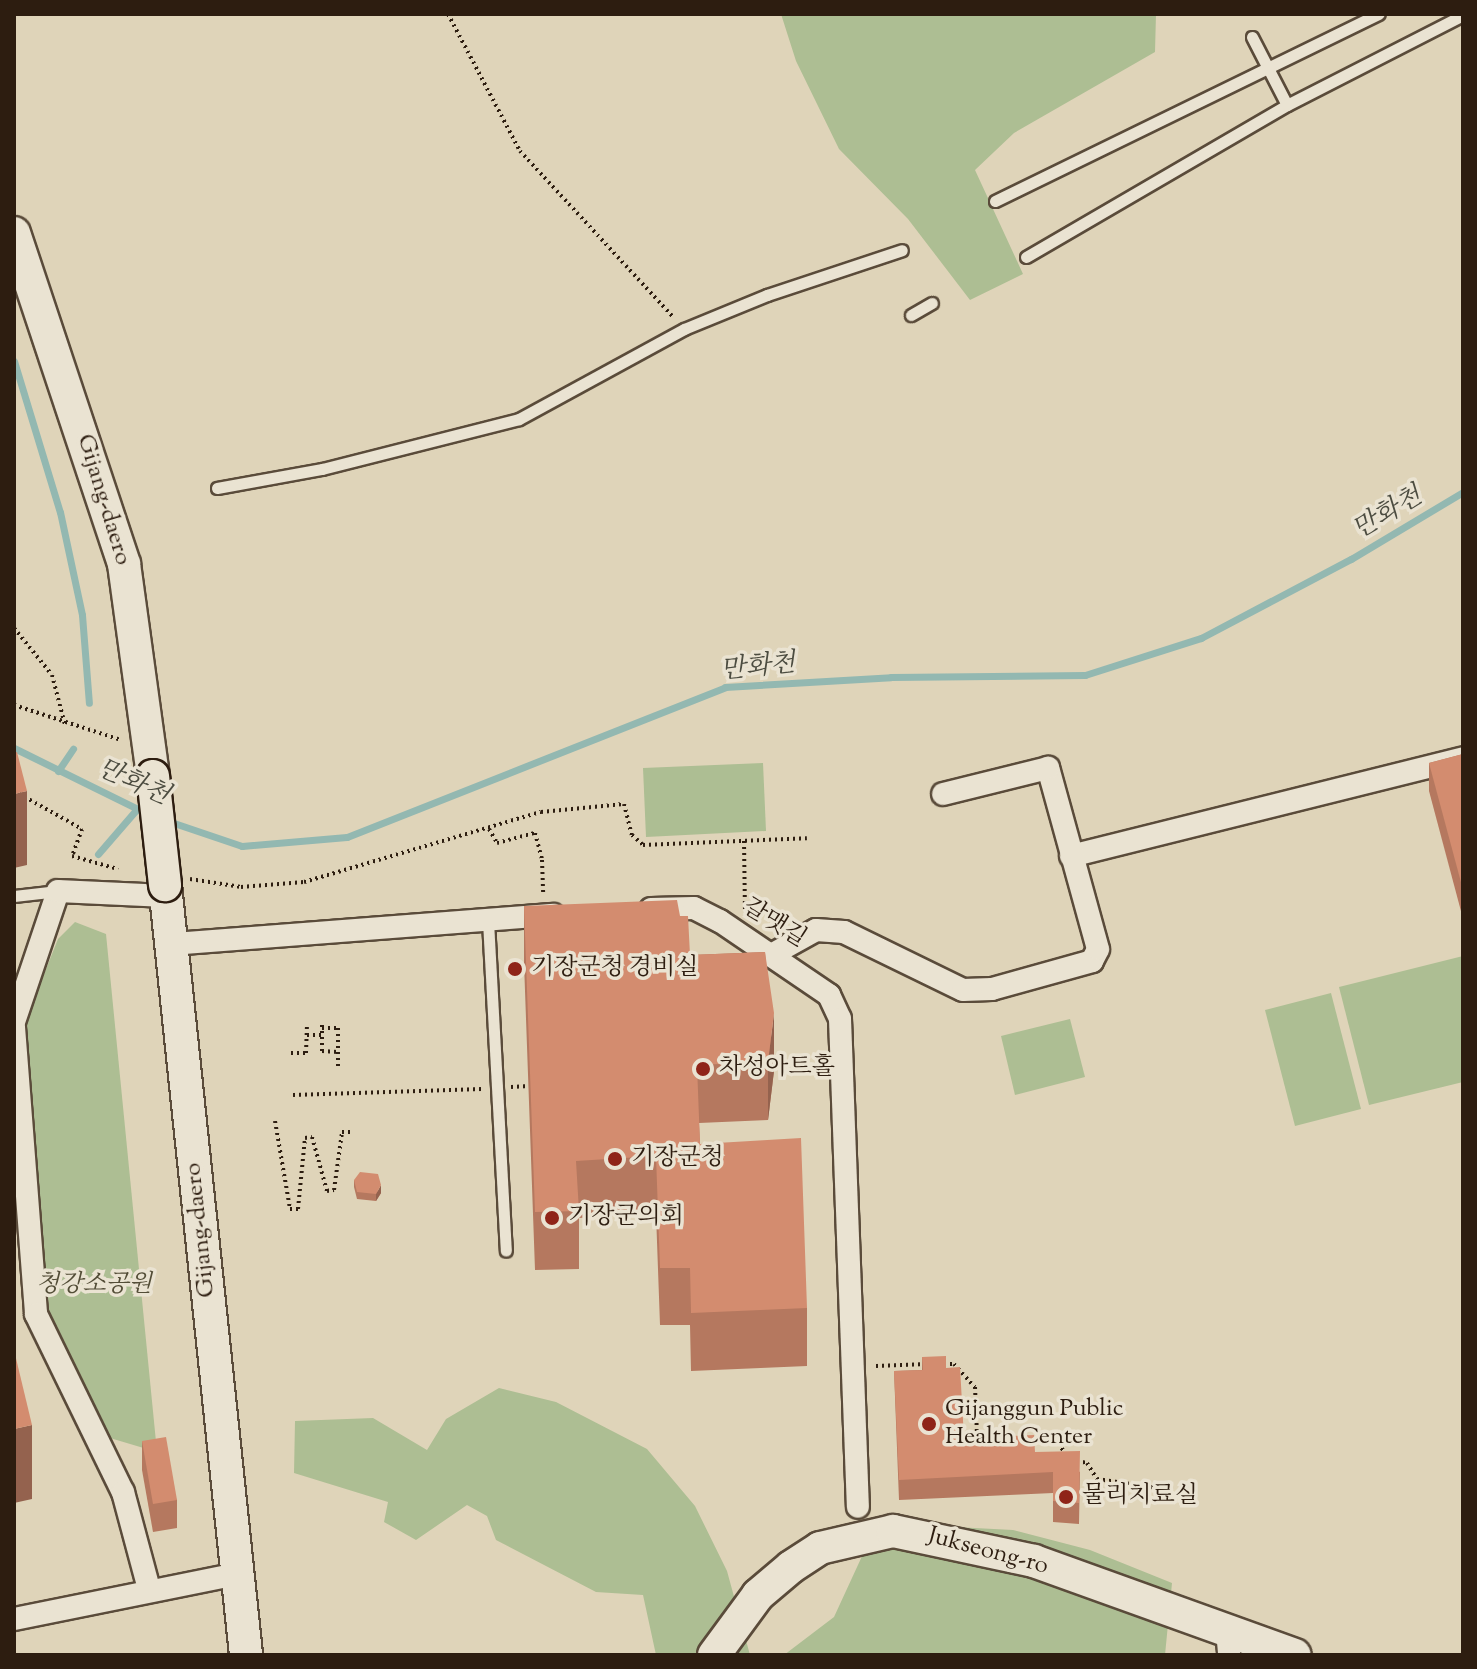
<!DOCTYPE html>
<meta charset="utf-8">
<style>
body{margin:0}
#map{position:relative;width:1477px;height:1669px;overflow:hidden;background:#dfd4b9;font-family:"Sorts Mill Goudy","Noto Serif KR",serif}
div>[style]{position:absolute}
.green>*{inset:0;background:#adbe93}
.stream>*{height:7px;margin:-3.5px;padding:0 3.5px;transform-origin:3.5px;border-radius:3.5px;background:#93b8b1}
.path>*{height:4px;margin-top:-2px;transform-origin:0;background:repeating-linear-gradient(90deg,#2d1d10 0 2px,transparent 0 6px)}
.roads{filter:drop-shadow(2px 0 #5a4b3a) drop-shadow(-2px 0 #5a4b3a) drop-shadow(0 2px #5a4b3a) drop-shadow(0 -2px #5a4b3a)}
.lane>*{height:11px;margin:-5.5px;padding:0 5.5px;transform-origin:5.5px;border-radius:5.5px;background:#eae3d2}
.street>*{height:22px;margin:-11px;padding:0 11px;transform-origin:11px;border-radius:11px;background:#eae3d2}
.secondary>*{height:32px;margin:-16px;padding:0 16px;transform-origin:16px;border-radius:16px;background:#eae3d2}
.bridges{filter:drop-shadow(2px 0 #2d1d10) drop-shadow(-2px 0 #2d1d10) drop-shadow(0 2px #2d1d10) drop-shadow(0 -2px #2d1d10)}
.secondary-bridge>*{height:32px;margin:-16px;padding:0 16px;transform-origin:16px;border-radius:16px;background:#eae3d2}
.wall>*{inset:0;background:#b5785f}
.shaded-wall>*{inset:0;background:#94624e}
.building>*{inset:0;background:#d38c6f}
.dots>*{width:22px;height:22px;translate:-50% -50%;box-sizing:border-box;border:4px solid #eae3d2;border-radius:50%}
span{translate:-50% -50%;white-space:nowrap;text-align:center;line-height:1.15;-webkit-text-stroke:7px #eae3d2;paint-order:stroke}
.street-label{font-size:24px;color:#2d1d10}
.poi-label{font-size:24px;color:#2d1d10}
.left{translate:0 -50%;text-align:left}
.park-label{font-size:24px;color:#534d37;font-style:italic}
.water-label{font-size:26px;color:#4c4c40;font-style:italic}
.frame{position:absolute;inset:0;border:16px solid #2d1d10;pointer-events:none}
</style>
<div id="map">
<div class="green">
<div style="clip-path:polygon(781px 14px,1156px 14px,1155px 52px,1014px 133px,975px 170px,1023px 274px,970px 300px,908px 219px,839px 149px,796px 61px)"></div>
<div style="clip-path:polygon(763px 763px,766px 831px,646px 837px,643px 768px)"></div>
<div style="clip-path:polygon(75px 922px,106px 934px,157px 1452px,110px 1438px,49px 1312px,24px 1024px,58px 939px)"></div>
<div style="clip-path:polygon(1463px 956px,1463px 1082px,1369px 1105px,1339px 987px)"></div>
<div style="clip-path:polygon(1331px 993px,1361px 1109px,1295px 1126px,1265px 1010px)"></div>
<div style="clip-path:polygon(1070px 1019px,1085px 1077px,1015px 1095px,1001px 1036px)"></div>
<div style="clip-path:polygon(499px 1388px,556px 1402px,647px 1449px,695px 1506px,727px 1571px,750px 1655px,656px 1655px,643px 1595px,596px 1592px,496px 1540px,487px 1516px,467px 1505px,416px 1540px,384px 1522px,388px 1502px,294px 1473px,295px 1421px,373px 1418px,427px 1450px,446px 1419px)"></div>
<div style="clip-path:polygon(936px 1526px,1013px 1530px,1090px 1550px,1172px 1583px,1165px 1655px,784px 1655px,834px 1617px,875px 1528px)"></div>
</div>
<div class="stream">
<div style="left:14px;top:361px;width:158px;rotate:73.1deg"></div>
<div style="left:60px;top:512px;width:105px;rotate:77.9deg"></div>
<div style="left:82px;top:615px;width:88px;rotate:85.5deg"></div>
<div style="left:14px;top:748px;width:149px;rotate:26.2deg"></div>
<div style="left:58px;top:771px;width:27px;rotate:-56deg"></div>
<div style="left:168px;top:821px;width:78px;rotate:18.7deg"></div>
<div style="left:242px;top:846px;width:105px;rotate:-4.9deg"></div>
<div style="left:347px;top:837px;width:407px;rotate:-21.6deg"></div>
<div style="left:725px;top:687px;width:166px;rotate:-3.4deg"></div>
<div style="left:891px;top:677px;width:194px;rotate:-0.6deg"></div>
<div style="left:1085px;top:675px;width:122px;rotate:-17.7deg"></div>
<div style="left:1201px;top:638px;width:170px;rotate:-27.8deg"></div>
<div style="left:1351px;top:559px;width:131px;rotate:-30.9deg"></div>
<div style="left:98px;top:854px;width:58px;rotate:-49.2deg"></div>
</div>
<div class="path">
<div style="left:448px;top:14px;width:155px;rotate:62.3deg"></div>
<div style="left:520px;top:151px;width:227px;rotate:47.3deg"></div>
<div style="left:14px;top:628px;width:60px;rotate:51deg"></div>
<div style="left:52px;top:675px;width:52px;rotate:75.4deg"></div>
<div style="left:14px;top:705px;width:113px;rotate:18.1deg"></div>
<div style="left:14px;top:791px;width:78px;rotate:29.2deg"></div>
<div style="left:82px;top:829px;width:29px;rotate:110deg"></div>
<div style="left:72px;top:856px;width:48px;rotate:15.8deg"></div>
<div style="left:489px;top:829px;width:16px;rotate:60deg"></div>
<div style="left:497px;top:843px;width:39px;rotate:-15deg"></div>
<div style="left:535px;top:833px;width:28px;rotate:75deg"></div>
<div style="left:542px;top:860px;width:35px;rotate:88deg"></div>
<div style="left:744px;top:841px;width:72px;rotate:89.2deg"></div>
<div style="left:190px;top:879px;width:52px;rotate:8.9deg"></div>
<div style="left:241px;top:887px;width:63px;rotate:-4.5deg"></div>
<div style="left:304px;top:882px;width:247px;rotate:-16.5deg"></div>
<div style="left:541px;top:812px;width:83px;rotate:-5.5deg"></div>
<div style="left:624px;top:804px;width:32px;rotate:76deg"></div>
<div style="left:632px;top:835px;width:15px;rotate:42deg"></div>
<div style="left:643px;top:845px;width:164px;rotate:-2.4deg"></div>
<div style="left:322px;top:1025px;width:26px;rotate:90deg"></div>
<div style="left:322px;top:1051px;width:16px;rotate:4deg"></div>
<div style="left:322px;top:1028px;width:16px"></div>
<div style="left:307px;top:1035px;width:15px"></div>
<div style="left:291px;top:1053px;width:15px"></div>
<div style="left:306px;top:1053px;width:28px;rotate:-88deg"></div>
<div style="left:338px;top:1066px;width:41px;rotate:-90deg"></div>
<div style="left:511px;top:1087px;width:18px;rotate:-3deg"></div>
<div style="left:293px;top:1095px;width:189px;rotate:-1.8deg"></div>
<div style="left:275px;top:1121px;width:89px;rotate:80.3deg"></div>
<div style="left:290px;top:1209px;width:8px"></div>
<div style="left:298px;top:1209px;width:71px;rotate:-84.4deg"></div>
<div style="left:305px;top:1138px;width:7px;rotate:-8deg"></div>
<div style="left:312px;top:1137px;width:56px;rotate:74.5deg"></div>
<div style="left:327px;top:1191px;width:7px;rotate:-8deg"></div>
<div style="left:334px;top:1190px;width:59px;rotate:-82.1deg"></div>
<div style="left:342px;top:1132px;width:11px"></div>
<div style="left:944px;top:1364px;width:10px"></div>
<div style="left:954px;top:1364px;width:31px;rotate:48deg"></div>
<div style="left:975px;top:1387px;width:48px;rotate:87.6deg"></div>
<div style="left:977px;top:1435px;width:29px;rotate:4deg"></div>
<div style="left:876px;top:1366px;width:51px;rotate:-2.2deg"></div>
<div style="left:1031px;top:1438px;width:23px;rotate:2deg"></div>
<div style="left:1054px;top:1439px;width:21px;rotate:51deg"></div>
<div style="left:1077px;top:1461px;width:10px;rotate:11deg"></div>
<div style="left:1087px;top:1463px;width:19px;rotate:58deg"></div>
<div style="left:1097px;top:1479px;width:68px;rotate:8.5deg"></div>
</div>
<div class="roads">
<div class="lane">
<div style="left:1252px;top:37px;width:76px;rotate:62.8deg"></div>
<div style="left:995px;top:201px;width:427px;rotate:-26deg"></div>
<div style="left:1026px;top:257px;width:302px;rotate:-30.2deg"></div>
<div style="left:1287px;top:105px;width:198px;rotate:-27.1deg"></div>
<div style="left:911px;top:315px;width:24px;rotate:-30deg"></div>
<div style="left:217px;top:488px;width:107px;rotate:-10.3deg"></div>
<div style="left:322px;top:469px;width:203px;rotate:-14.2deg"></div>
<div style="left:519px;top:419px;width:188px;rotate:-28.6deg"></div>
<div style="left:684px;top:329px;width:90px;rotate:-22.3deg"></div>
<div style="left:767px;top:295px;width:142px;rotate:-18.4deg"></div>
<div style="left:14px;top:896px;width:44px;rotate:-6.5deg"></div>
<div style="left:488px;top:921px;width:330px;rotate:86.9deg"></div>
</div>
<div class="street">
<div style="left:1071px;top:856px;width:404px;rotate:-14deg"></div>
<div style="left:651px;top:909px;width:43px;rotate:-1.3deg"></div>
<div style="left:694px;top:908px;width:29px;rotate:27deg"></div>
<div style="left:720px;top:921px;width:132px;rotate:34.2deg"></div>
<div style="left:829px;top:995px;width:26px;rotate:65deg"></div>
<div style="left:840px;top:1019px;width:488px;rotate:87.9deg"></div>
<div style="left:172px;top:944px;width:382px;rotate:-4.4deg"></div>
<div style="left:773px;top:954px;width:49px;rotate:-29.2deg"></div>
<div style="left:816px;top:930px;width:28px;rotate:4deg"></div>
<div style="left:844px;top:932px;width:132px;rotate:26deg"></div>
<div style="left:963px;top:990px;width:29px;rotate:-2deg"></div>
<div style="left:992px;top:989px;width:104px;rotate:-15.6deg"></div>
<div style="left:1092px;top:961px;width:13px;rotate:-63deg"></div>
<div style="left:1098px;top:949px;width:188px;rotate:-105.4deg"></div>
<div style="left:1048px;top:768px;width:108px;rotate:166.1deg"></div>
<div style="left:14px;top:1022px;width:138px;rotate:-71.4deg"></div>
<div style="left:58px;top:891px;width:108px;rotate:2.7deg"></div>
<div style="left:14px;top:1027px;width:288px;rotate:85.6deg"></div>
<div style="left:36px;top:1314px;width:198px;rotate:64deg"></div>
<div style="left:123px;top:1492px;width:100px;rotate:75deg"></div>
<div style="left:14px;top:1619px;width:228px;rotate:-11.4deg"></div>
<div style="left:1227px;top:1630px;width:25px;rotate:85deg"></div>
</div>
<div class="secondary">
<div style="left:14px;top:233px;width:349px;rotate:71.6deg"></div>
<div style="left:124px;top:564px;width:214px;rotate:82.2deg"></div>
<div style="left:165px;top:885px;width:774px;rotate:83.99deg"></div>
<div style="left:714px;top:1655px;width:74px;rotate:-53.7deg"></div>
<div style="left:758px;top:1595px;width:43px;rotate:-40.3deg"></div>
<div style="left:791px;top:1567px;width:35px;rotate:-33deg"></div>
<div style="left:820px;top:1548px;width:75px;rotate:-13.1deg"></div>
<div style="left:893px;top:1531px;width:144px;rotate:12deg"></div>
<div style="left:1034px;top:1561px;width:277px;rotate:19.8deg"></div>
</div>
</div>
<div class="bridges">
<div class="secondary-bridge">
<div style="left:153px;top:776px;width:110px;rotate:83.7deg"></div>
</div>
</div>
<div class="wall">
<div style="clip-path:polygon(1463px 754px,1463px 914px,1462px 915px,1429px 791px,1429px 763px)"></div>
<div style="clip-path:polygon(524px 906px,680px 916px,690px 955px,765px 952px,774px 1071px,768px 1120px,699px 1123px,700px 1144px,807px 1308px,807px 1366px,691px 1371px,690px 1325px,660px 1325px,656px 1214px,579px 1218px,579px 1269px,535px 1270px,524px 963px)"></div>
<div style="clip-path:polygon(354px 1180px,381px 1193px,376px 1201px,357px 1199px,354px 1187px)"></div>
<div style="clip-path:polygon(922px 1357px,946px 1368px,964px 1438px,1035px 1452px,1080px 1472px,1079px 1524px,1053px 1522px,1053px 1493px,899px 1500px,894px 1371px,922px 1370px)"></div>
<div style="clip-path:polygon(142px 1441px,177px 1500px,177px 1528px,153px 1532px,142px 1470px)"></div>
</div>
<div class="shaded-wall">
<div style="clip-path:polygon(27px 791px,27px 865px,14px 868px,14px 794px)"></div>
<div style="clip-path:polygon(1462px 886px,1463px 886px,1463px 914px,1462px 915px)"></div>
<div style="clip-path:polygon(774px 1013px,774px 1071px,768px 1120px,768px 1062px)"></div>
<div style="clip-path:polygon(381px 1185px,381px 1193px,376px 1201px,376px 1194px)"></div>
<div style="clip-path:polygon(32px 1425px,32px 1499px,14px 1503px,14px 1429px)"></div>
</div>
<div class="building">
<div style="clip-path:polygon(17px 752px,27px 791px,14px 794px,14px 753px)"></div>
<div style="clip-path:polygon(1463px 754px,1463px 886px,1462px 886px,1429px 763px)"></div>
<div style="clip-path:polygon(677px 900px,680px 916px,688px 916px,690px 955px,765px 952px,774px 1013px,768px 1062px,697px 1065px,700px 1144px,801px 1138px,807px 1308px,691px 1313px,690px 1268px,660px 1268px,656px 1156px,576px 1161px,579px 1211px,535px 1212px,524px 906px)"></div>
<div style="clip-path:polygon(360px 1172px,378px 1174px,381px 1185px,376px 1194px,357px 1192px,354px 1180px)"></div>
<div style="clip-path:polygon(14px 1350px,32px 1425px,14px 1429px)"></div>
<div style="clip-path:polygon(946px 1356px,946px 1368px,960px 1367px,964px 1438px,1034px 1435px,1035px 1452px,1080px 1451px,1079px 1503px,1053px 1501px,1053px 1472px,899px 1480px,894px 1371px,923px 1370px,922px 1357px)"></div>
<div style="clip-path:polygon(166px 1437px,177px 1500px,153px 1504px,142px 1441px)"></div>
</div>
<div class="dots">
<div style="left:515px;top:969px;background:#8f2418"></div>
<div style="left:703px;top:1069px;background:#8f2418"></div>
<div style="left:615px;top:1159px;background:#8f2418"></div>
<div style="left:552px;top:1218px;background:#8f2418"></div>
<div style="left:929px;top:1424px;background:#8f2418"></div>
<div style="left:1066px;top:1497px;background:#8f2418"></div>
</div>
<div class="street-label">
<span style="left:103px;top:500px;rotate:73deg">Gijang-daero</span>
<span style="left:774px;top:924px;rotate:32deg">갈맷길</span>
<span style="left:201px;top:1230px;rotate:-96deg">Gijang-daero</span>
<span style="left:988px;top:1552px;rotate:15deg">Jukseong-ro</span>
</div>
<div class="poi-label">
<span class="left" style="left:531px;top:969px">기장군청 경비실</span>
<span class="left" style="left:719px;top:1069px">차성아트홀</span>
<span class="left" style="left:631px;top:1159px">기장군청</span>
<span class="left" style="left:568px;top:1218px">기장군의회</span>
<span class="left" style="left:945px;top:1424px">Gijanggun Public<br>Health Center</span>
<span class="left" style="left:1082px;top:1497px">물리치료실</span>
</div>
<div class="park-label">
<span style="left:94px;top:1286px">청강소공원</span>
</div>
<div class="water-label">
<span style="left:1388px;top:514px;rotate:-31deg">만화천</span>
<span style="left:758px;top:668px;rotate:-6deg">만화천</span>
<span style="left:133px;top:783px;rotate:24deg">만화천</span>
</div>
<div class="frame"></div>
</div>
